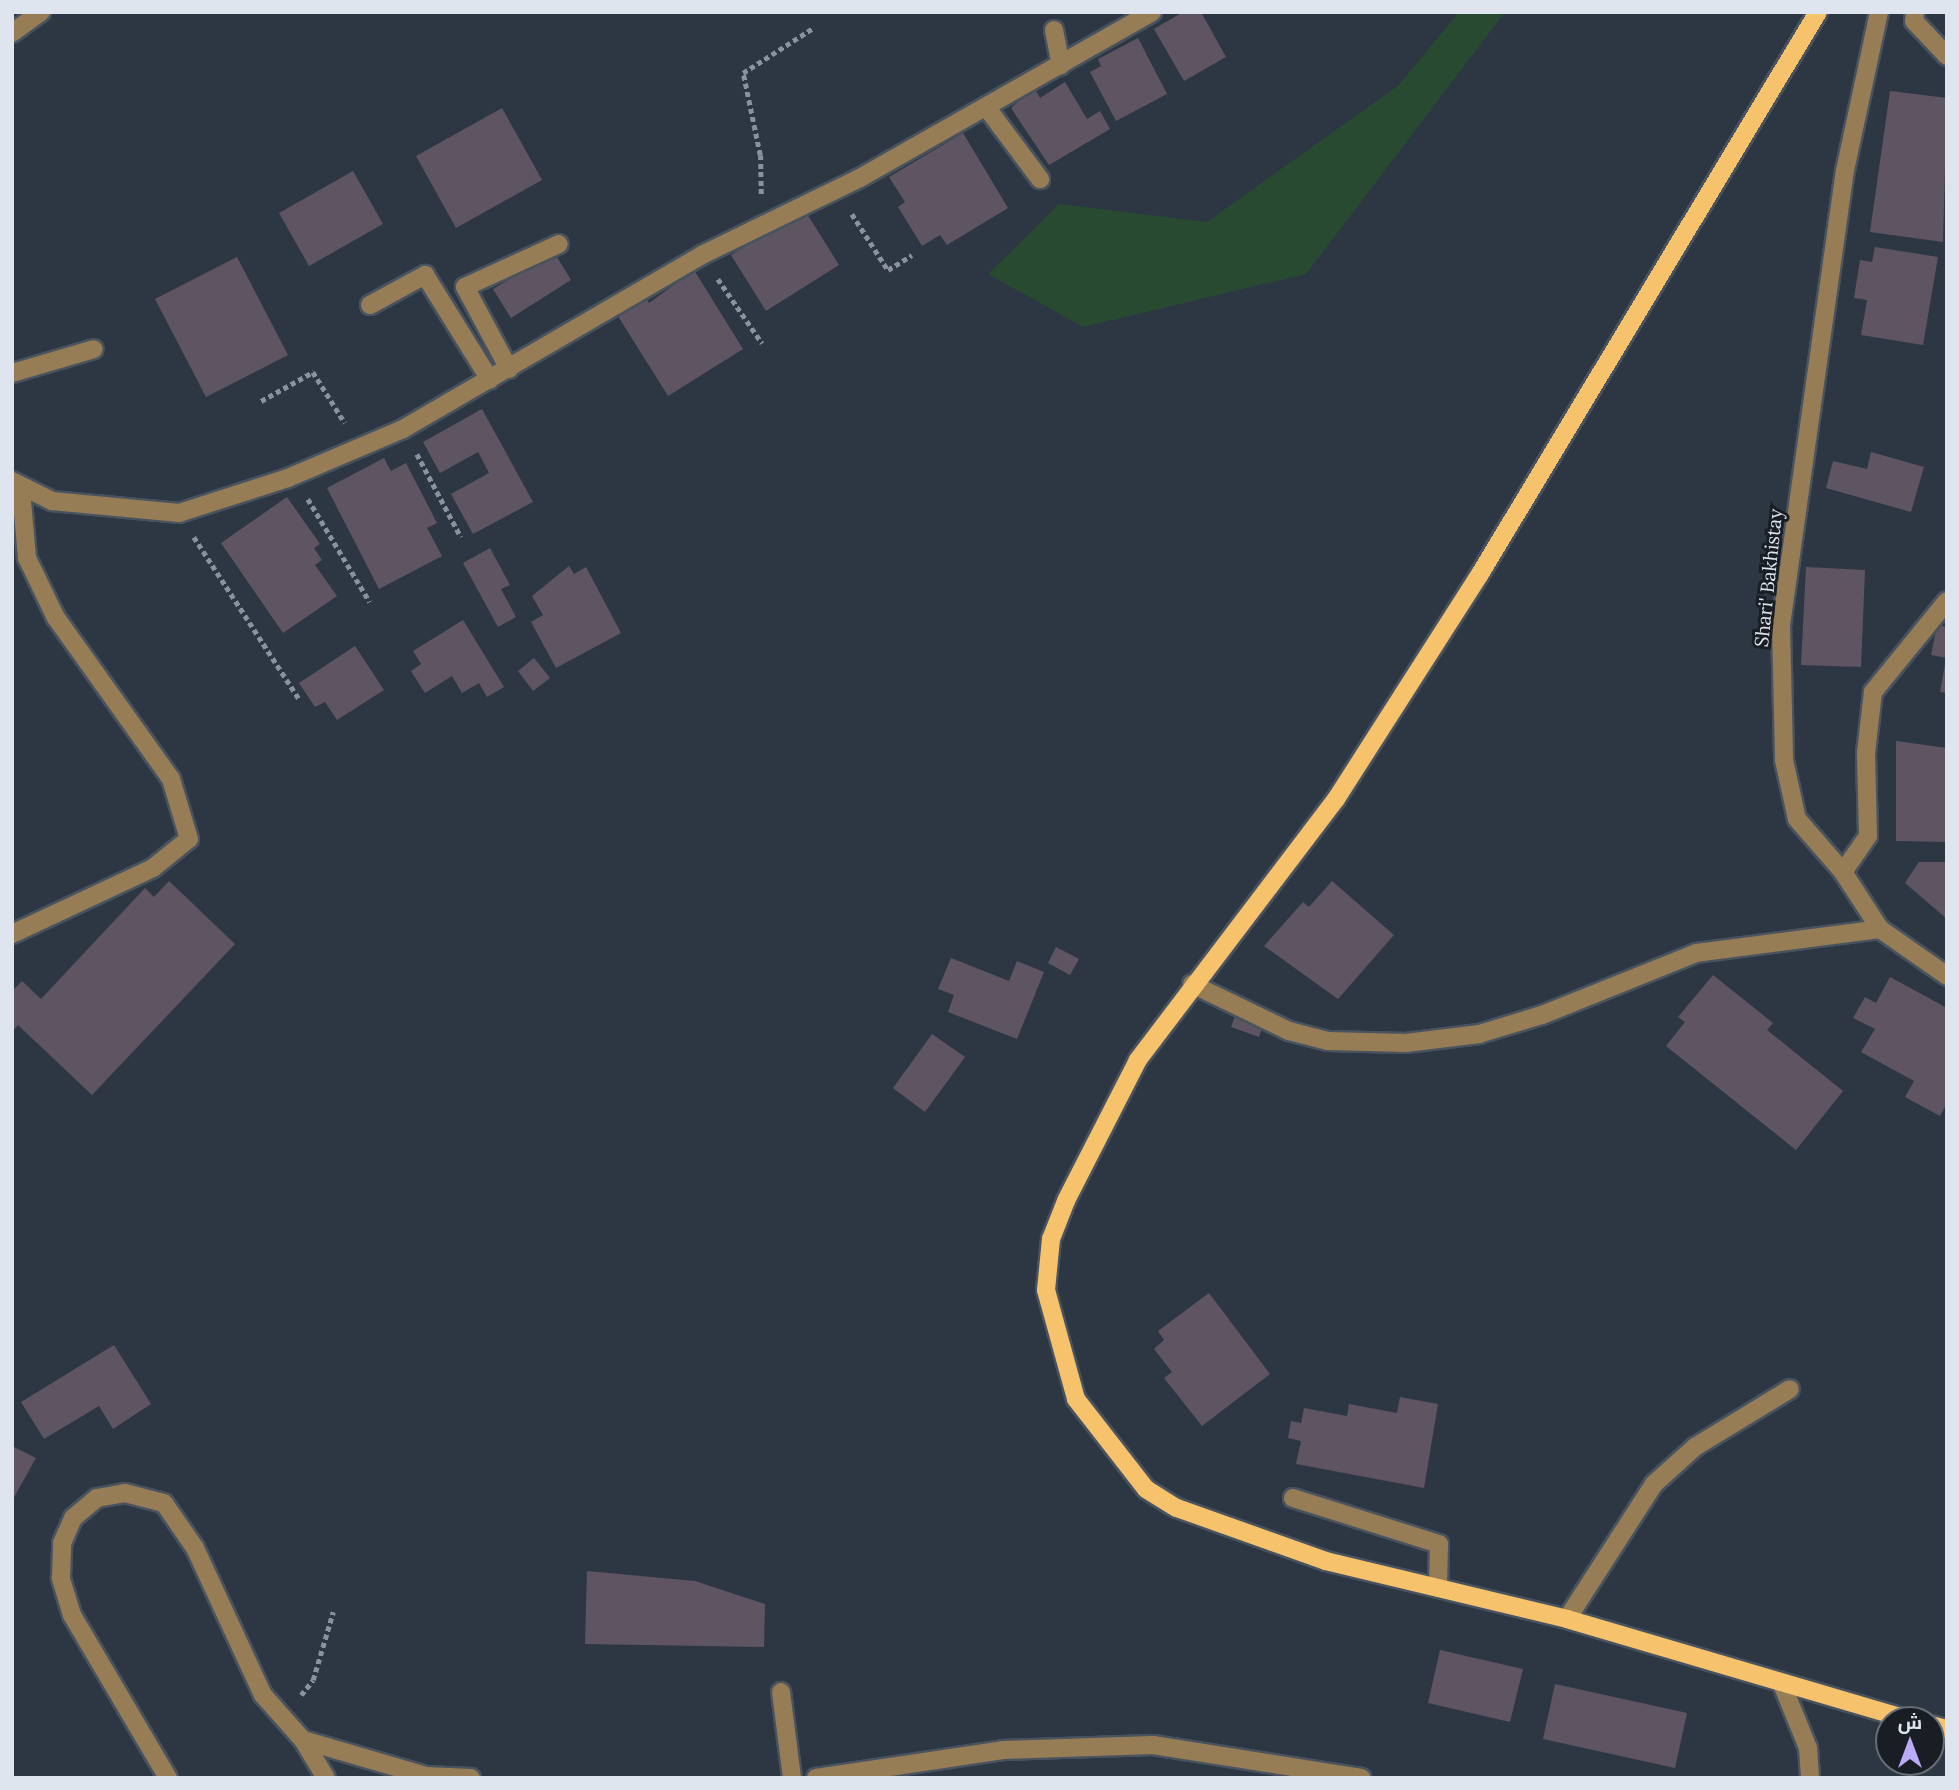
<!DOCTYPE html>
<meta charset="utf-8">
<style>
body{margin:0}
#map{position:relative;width:1959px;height:1790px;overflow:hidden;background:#2d3744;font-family:Lora,Cairo,serif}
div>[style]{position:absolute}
.green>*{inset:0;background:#284a31}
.building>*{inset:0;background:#5f5462}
.path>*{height:4.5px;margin-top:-2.25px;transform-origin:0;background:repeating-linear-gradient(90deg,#8a929d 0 5px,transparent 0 8.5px)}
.roads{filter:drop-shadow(2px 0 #49535f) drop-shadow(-2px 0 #49535f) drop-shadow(0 2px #49535f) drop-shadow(0 -2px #49535f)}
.minor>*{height:18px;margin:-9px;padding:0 9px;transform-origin:9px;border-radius:9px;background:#967d55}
.major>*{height:18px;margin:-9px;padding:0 9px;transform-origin:9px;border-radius:9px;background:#f6c26c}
span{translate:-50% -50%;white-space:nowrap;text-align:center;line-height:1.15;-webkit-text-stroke:6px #191e24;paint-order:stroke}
.street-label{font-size:19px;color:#dfe5ee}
.frame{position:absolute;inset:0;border:14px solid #dfe5ee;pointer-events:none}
.north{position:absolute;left:1875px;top:1706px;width:70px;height:70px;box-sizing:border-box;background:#191e24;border:2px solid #686e75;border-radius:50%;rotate:0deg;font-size:19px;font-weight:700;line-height:28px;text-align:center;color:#dfe5ee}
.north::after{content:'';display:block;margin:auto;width:24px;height:32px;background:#bbaaf6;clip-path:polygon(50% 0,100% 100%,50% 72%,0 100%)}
</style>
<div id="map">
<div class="green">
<div style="clip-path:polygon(1459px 12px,1505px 12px,1306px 274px,1083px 327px,988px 274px,1059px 204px,1207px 222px,1399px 85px)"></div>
</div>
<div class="building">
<div style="clip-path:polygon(1183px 12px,1201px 12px,1226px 57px,1184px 81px,1154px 29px)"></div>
<div style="clip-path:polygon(1138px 38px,1167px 94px,1116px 121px,1090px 72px,1101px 66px,1098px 59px)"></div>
<div style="clip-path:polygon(1065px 82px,1087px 119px,1100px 111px,1110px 129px,1049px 165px,1011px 108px,1034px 87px,1040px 98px)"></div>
<div style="clip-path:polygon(1890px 91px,1947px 98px,1943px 242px,1870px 232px)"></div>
<div style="clip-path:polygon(502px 108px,542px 180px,456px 228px,416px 156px)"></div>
<div style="clip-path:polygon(963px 133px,1008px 208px,947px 245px,940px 235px,922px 246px,898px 207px,905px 202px,889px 177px)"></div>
<div style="clip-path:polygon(353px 171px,383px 224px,309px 266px,279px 213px)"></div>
<div style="clip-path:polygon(804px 209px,839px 265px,766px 311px,731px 255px)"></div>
<div style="clip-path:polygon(1875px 247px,1938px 257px,1923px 345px,1861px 335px,1867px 300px,1854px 298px,1860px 260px,1872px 262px)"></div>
<div style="clip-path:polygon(554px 252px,571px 280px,511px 318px,493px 289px)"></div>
<div style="clip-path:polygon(237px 257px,288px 355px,206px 397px,155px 299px)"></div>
<div style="clip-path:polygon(694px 270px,743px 349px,668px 396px,616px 313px,645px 296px,649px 303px)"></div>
<div style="clip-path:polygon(482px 409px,533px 502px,473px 534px,451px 494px,489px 473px,478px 452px,440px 473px,423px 442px)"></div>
<div style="clip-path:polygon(1871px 452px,1924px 467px,1911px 512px,1826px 488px,1833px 461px,1867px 469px)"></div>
<div style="clip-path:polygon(384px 458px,391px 471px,406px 463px,437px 523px,427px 528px,442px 556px,379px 589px,327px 488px)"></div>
<div style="clip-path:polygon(287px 497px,320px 544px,314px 548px,322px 560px,315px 565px,337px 596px,283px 633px,221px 543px)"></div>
<div style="clip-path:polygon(490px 548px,510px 585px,501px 589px,516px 617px,498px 627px,463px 563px)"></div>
<div style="clip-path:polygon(569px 566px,574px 574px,586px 567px,621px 633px,556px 668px,531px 622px,543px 615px,532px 596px)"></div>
<div style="clip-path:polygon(1806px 567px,1865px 570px,1861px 667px,1801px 665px)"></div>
<div style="clip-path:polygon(463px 620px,504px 687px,487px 697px,479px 683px,462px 693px,452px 676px,425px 693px,411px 671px,421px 664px,413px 651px)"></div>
<div style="clip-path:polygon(1937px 625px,1947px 627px,1947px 658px,1931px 655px)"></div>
<div style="clip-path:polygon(355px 646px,384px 690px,337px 720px,325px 702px,315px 707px,299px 683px)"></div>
<div style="clip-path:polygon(534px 658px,550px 678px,533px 691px,518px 671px)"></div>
<div style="clip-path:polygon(1945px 664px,1947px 664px,1947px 693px,1940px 692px)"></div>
<div style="clip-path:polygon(1896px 741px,1947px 748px,1947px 842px,1896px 841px)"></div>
<div style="clip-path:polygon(1919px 862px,1947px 862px,1947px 919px,1905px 883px)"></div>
<div style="clip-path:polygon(169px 881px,235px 944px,92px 1095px,18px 1025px,12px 1032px,12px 991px,22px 981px,41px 999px,145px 888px,154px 897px)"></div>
<div style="clip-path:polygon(1332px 881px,1394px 935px,1338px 999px,1264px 946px,1303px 902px,1309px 907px)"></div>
<div style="clip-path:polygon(1056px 947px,1079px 959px,1070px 975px,1048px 963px)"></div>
<div style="clip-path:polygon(951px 958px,1009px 981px,1017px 961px,1044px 972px,1017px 1039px,948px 1012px,954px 995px,938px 989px)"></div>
<div style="clip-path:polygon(1713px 975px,1773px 1023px,1767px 1030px,1843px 1091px,1796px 1150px,1666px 1046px,1685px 1022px,1678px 1017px)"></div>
<div style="clip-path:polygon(1890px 977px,1947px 1008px,1947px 1103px,1940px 1116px,1905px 1097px,1914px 1081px,1861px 1052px,1875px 1029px,1853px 1018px,1865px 997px,1876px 1003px)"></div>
<div style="clip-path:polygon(1235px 1016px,1263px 1025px,1259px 1037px,1231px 1027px)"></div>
<div style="clip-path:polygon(932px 1034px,965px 1057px,925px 1112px,893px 1088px)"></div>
<div style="clip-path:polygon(1209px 1293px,1270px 1374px,1202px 1426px,1164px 1378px,1172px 1372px,1154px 1349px,1164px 1340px,1158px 1331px)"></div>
<div style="clip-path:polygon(114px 1345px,151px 1404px,113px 1429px,99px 1406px,44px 1439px,21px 1402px)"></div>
<div style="clip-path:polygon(1400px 1397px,1438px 1404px,1424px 1488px,1296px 1464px,1301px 1441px,1288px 1438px,1291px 1421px,1301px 1423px,1304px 1408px,1347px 1416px,1349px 1404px,1397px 1413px)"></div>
<div style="clip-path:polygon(12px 1446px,36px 1458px,12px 1501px)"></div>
<div style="clip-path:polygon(587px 1571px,695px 1581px,765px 1604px,764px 1647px,585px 1644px)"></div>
<div style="clip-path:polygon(1440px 1650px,1523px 1669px,1510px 1722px,1428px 1703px)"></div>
<div style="clip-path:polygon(1555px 1684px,1687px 1713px,1675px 1768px,1543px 1739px)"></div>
</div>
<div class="path">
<div style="left:761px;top:194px;width:39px;rotate:-91deg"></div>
<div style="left:760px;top:155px;width:84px;rotate:-101.7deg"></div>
<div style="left:743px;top:73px;width:83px;rotate:-32.7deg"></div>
<div style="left:852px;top:214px;width:67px;rotate:57.3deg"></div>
<div style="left:888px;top:270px;width:28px;rotate:-32deg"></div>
<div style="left:718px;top:279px;width:78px;rotate:55.5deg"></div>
<div style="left:261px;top:401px;width:60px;rotate:-29.1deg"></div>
<div style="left:313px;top:372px;width:60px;rotate:57.9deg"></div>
<div style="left:417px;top:454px;width:94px;rotate:62.1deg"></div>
<div style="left:308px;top:499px;width:120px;rotate:59deg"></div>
<div style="left:194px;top:537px;width:194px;rotate:57deg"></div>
<div style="left:301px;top:1695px;width:19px;rotate:-51deg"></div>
<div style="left:313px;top:1680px;width:71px;rotate:-73.6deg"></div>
</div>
<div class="roads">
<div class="minor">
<div style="left:1879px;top:12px;width:162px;rotate:102.1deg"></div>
<div style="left:1845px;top:170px;width:458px;rotate:98deg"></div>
<div style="left:1781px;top:624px;width:136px;rotate:88.7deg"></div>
<div style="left:1784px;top:760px;width:60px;rotate:77.6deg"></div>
<div style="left:1797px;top:819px;width:70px;rotate:49deg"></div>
<div style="left:1843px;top:872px;width:44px;rotate:-55.2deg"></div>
<div style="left:1868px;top:836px;width:83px;rotate:-91.4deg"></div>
<div style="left:1866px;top:753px;width:61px;rotate:-83.5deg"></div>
<div style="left:1873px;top:692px;width:117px;rotate:-50.9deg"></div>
<div style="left:1915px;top:12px;width:9px;rotate:96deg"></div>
<div style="left:1914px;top:21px;width:48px;rotate:46.7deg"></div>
<div style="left:1054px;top:30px;width:36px;rotate:79deg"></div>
<div style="left:12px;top:33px;width:36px;rotate:-36deg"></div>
<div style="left:987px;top:108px;width:89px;rotate:53.3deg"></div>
<div style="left:370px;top:305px;width:63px;rotate:-28.6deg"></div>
<div style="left:425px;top:275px;width:123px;rotate:58.2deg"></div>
<div style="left:509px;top:369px;width:93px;rotate:-118.2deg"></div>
<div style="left:465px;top:287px;width:103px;rotate:-24.6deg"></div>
<div style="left:12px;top:373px;width:85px;rotate:-16.3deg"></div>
<div style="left:12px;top:481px;width:45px;rotate:26.6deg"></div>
<div style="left:52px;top:501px;width:128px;rotate:5.4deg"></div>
<div style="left:179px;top:513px;width:114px;rotate:-17.8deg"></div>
<div style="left:288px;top:478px;width:125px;rotate:-23.1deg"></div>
<div style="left:403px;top:429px;width:346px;rotate:-30.2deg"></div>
<div style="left:702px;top:255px;width:176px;rotate:-26deg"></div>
<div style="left:860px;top:178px;width:336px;rotate:-29.6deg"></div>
<div style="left:1843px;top:872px;width:68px;rotate:57deg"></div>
<div style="left:1880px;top:929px;width:82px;rotate:35deg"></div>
<div style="left:12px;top:934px;width:156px;rotate:-25.1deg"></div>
<div style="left:153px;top:868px;width:46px;rotate:-38.9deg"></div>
<div style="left:189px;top:839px;width:63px;rotate:-106.7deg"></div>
<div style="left:171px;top:779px;width:198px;rotate:-125.5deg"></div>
<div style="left:56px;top:618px;width:67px;rotate:-115.8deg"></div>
<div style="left:27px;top:558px;width:68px;rotate:-95deg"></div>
<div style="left:1192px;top:984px;width:108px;rotate:25.9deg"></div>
<div style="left:1289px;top:1031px;width:40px;rotate:14.4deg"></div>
<div style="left:1328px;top:1041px;width:78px;rotate:1.5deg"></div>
<div style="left:1406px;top:1043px;width:74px;rotate:-7deg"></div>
<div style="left:1479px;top:1034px;width:66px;rotate:-16.8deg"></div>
<div style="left:1542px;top:1015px;width:166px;rotate:-21.9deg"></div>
<div style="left:1696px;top:953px;width:186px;rotate:-7.4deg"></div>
<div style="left:1293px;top:1498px;width:153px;rotate:17.5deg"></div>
<div style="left:1439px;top:1544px;width:44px;rotate:91.3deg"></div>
<div style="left:1567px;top:1619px;width:161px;rotate:-57.2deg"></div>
<div style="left:1654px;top:1484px;width:55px;rotate:-42.1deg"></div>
<div style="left:1695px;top:1447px;width:111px;rotate:-31.4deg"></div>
<div style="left:1782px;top:1684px;width:69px;rotate:67.9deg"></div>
<div style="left:1808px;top:1748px;width:30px;rotate:86deg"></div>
<div style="left:781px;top:1692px;width:87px;rotate:82.7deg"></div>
<div style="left:303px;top:1740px;width:44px;rotate:58.8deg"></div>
<div style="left:168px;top:1778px;width:189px;rotate:-120.5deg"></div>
<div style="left:72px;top:1615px;width:39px;rotate:-107deg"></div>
<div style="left:61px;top:1578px;width:35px;rotate:-88deg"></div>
<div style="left:62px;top:1543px;width:27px;rotate:-66deg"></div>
<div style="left:73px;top:1518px;width:31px;rotate:-40deg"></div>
<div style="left:97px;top:1498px;width:28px;rotate:-10deg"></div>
<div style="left:125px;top:1493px;width:40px;rotate:14.4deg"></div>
<div style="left:164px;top:1503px;width:55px;rotate:55.4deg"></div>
<div style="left:195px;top:1548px;width:162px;rotate:65.2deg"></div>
<div style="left:263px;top:1695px;width:60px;rotate:48.4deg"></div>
<div style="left:303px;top:1740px;width:128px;rotate:16.3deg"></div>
<div style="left:426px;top:1776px;width:45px;rotate:2.5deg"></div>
<div style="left:816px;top:1778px;width:189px;rotate:-8.5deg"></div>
<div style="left:1003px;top:1750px;width:150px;rotate:-1.9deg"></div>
<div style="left:1153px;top:1745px;width:211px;rotate:9deg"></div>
</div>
<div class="major">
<div style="left:1818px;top:12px;width:656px;rotate:121.02deg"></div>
<div style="left:1480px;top:574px;width:267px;rotate:122.6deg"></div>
<div style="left:1336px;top:799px;width:328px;rotate:127.2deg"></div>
<div style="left:1138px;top:1060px;width:158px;rotate:117.1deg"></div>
<div style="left:1066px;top:1201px;width:41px;rotate:111.5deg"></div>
<div style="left:1051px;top:1239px;width:51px;rotate:95.6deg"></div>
<div style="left:1046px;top:1290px;width:113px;rotate:74.6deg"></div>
<div style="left:1076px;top:1399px;width:114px;rotate:52.1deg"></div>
<div style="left:1146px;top:1489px;width:36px;rotate:32deg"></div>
<div style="left:1177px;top:1508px;width:158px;rotate:19.6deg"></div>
<div style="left:1326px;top:1561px;width:248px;rotate:13.5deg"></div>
<div style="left:1567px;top:1619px;width:359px;rotate:16.4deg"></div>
<div style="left:1931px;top:1725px;width:16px;rotate:14deg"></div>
</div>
</div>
<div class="street-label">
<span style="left:1769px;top:578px;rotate:-84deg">Shari' Bakhistay</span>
</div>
<div class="frame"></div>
<div class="north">ش</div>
</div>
